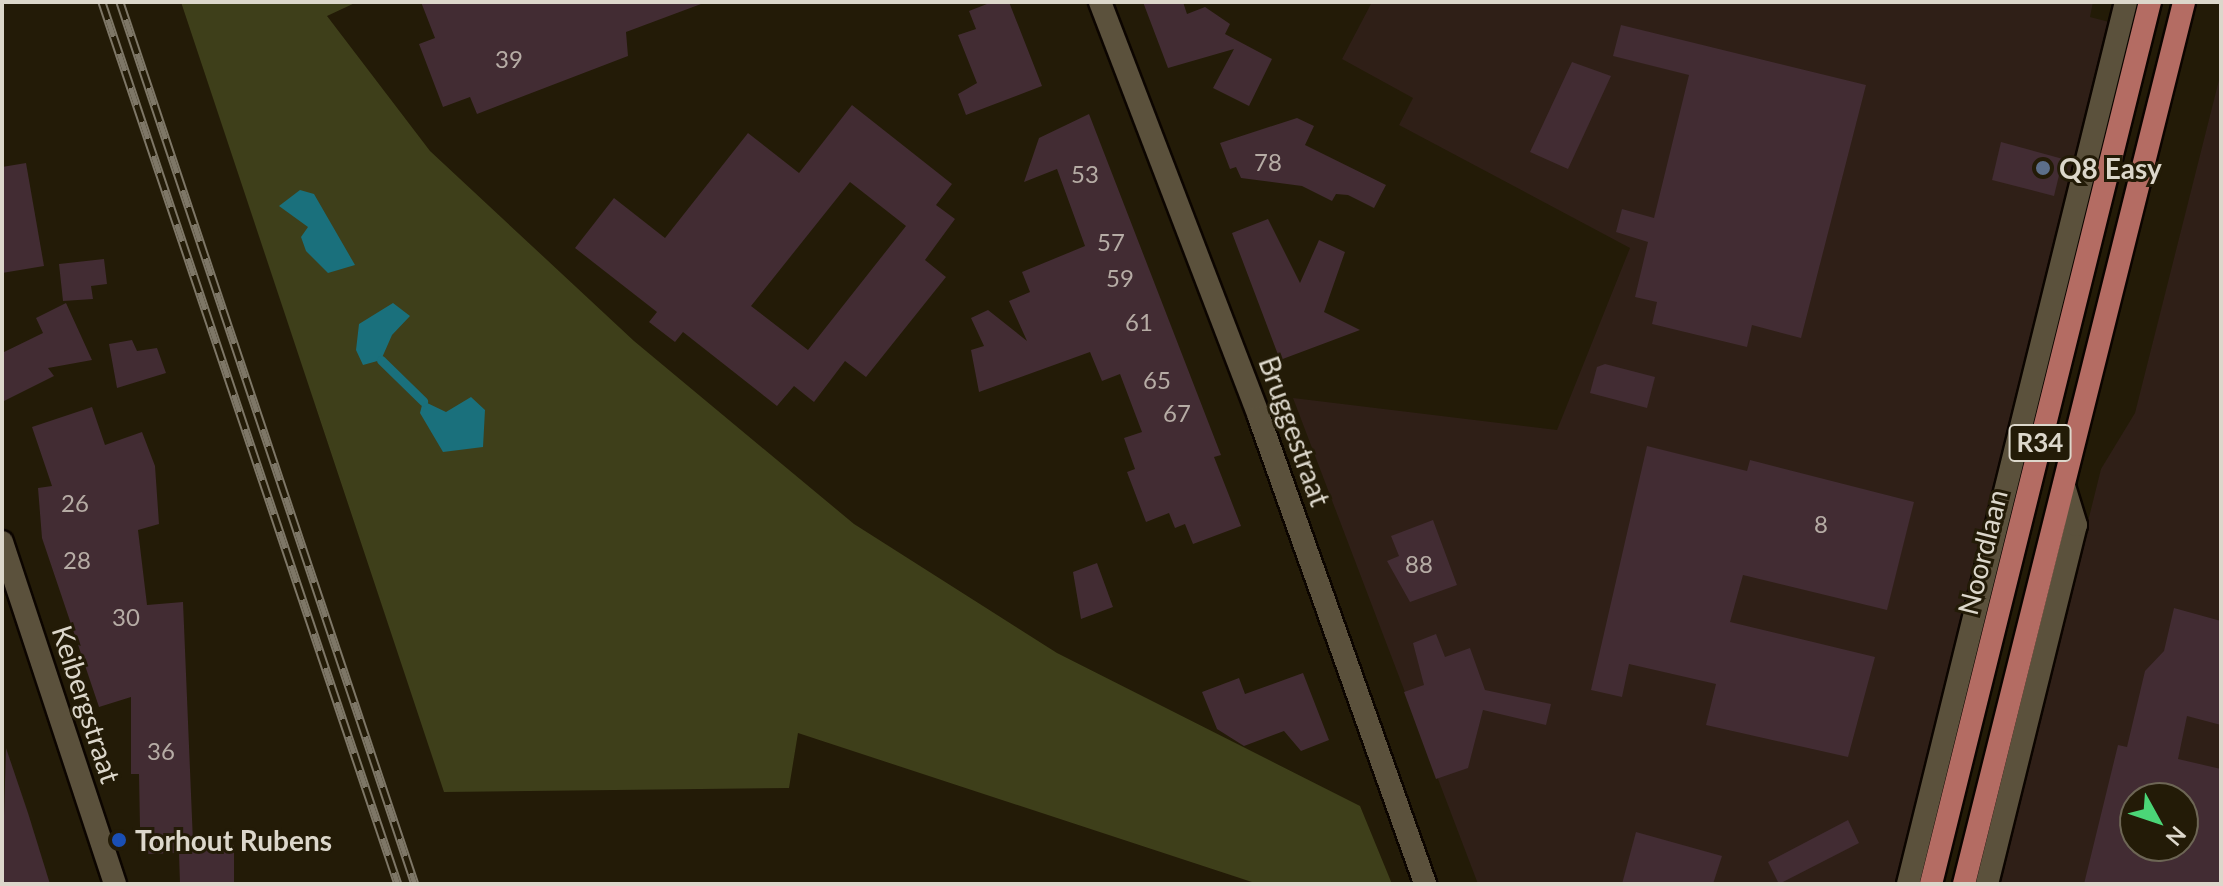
<!DOCTYPE html>
<style>
body{margin:0}
#map{position:relative;width:2223px;height:886px;overflow:hidden;background:#231b07;font-family:Lato,sans-serif}
div>[style]{position:absolute}
.industrial>*{inset:0;background:#2f1f17}
.green>*{inset:0;background:#3e3f1a}
.water>*{inset:0;background:#1a707c}
.stream>*{height:9px;margin:-4.5px;padding:0 4.5px;transform-origin:4.5px;border-radius:4.5px;background:#1a707c}
.building>*{inset:0;background:#422c33}
.roads{filter:drop-shadow(2px 0 #0c0500) drop-shadow(-2px 0 #0c0500) drop-shadow(0 2px #0c0500) drop-shadow(0 -2px #0c0500)}
.minor>*{height:22px;margin:-11px;padding:0 11px;transform-origin:11px;border-radius:11px;background:#5b513c}
.tertiary>*{height:22px;margin:-11px;padding:0 11px;transform-origin:11px;border-radius:11px;background:#5b513c}
.primary>*{height:22px;margin:-11px;padding:0 11px;transform-origin:11px;border-radius:11px;background:#b46c63}
.rail>*{height:9px;margin-top:-4.5px;transform-origin:0;background:repeating-linear-gradient(90deg,#231b07 0 18px,#7e7767 0 36px);box-sizing:border-box;border-block:2px solid #7e7767}
.dots>*{width:22px;height:22px;translate:-50% -50%;box-sizing:border-box;border:4px solid #231b07;border-radius:50%}
span{translate:-50% -50%;white-space:nowrap;text-align:center;line-height:1.15;-webkit-text-stroke:6px #231b07;paint-order:stroke}
.number-label{font-size:24px;color:#b6aca5}
.number-label span{-webkit-text-stroke-width:0}
.shield-label span{padding:2px 6px;background:#231b07;border:2px solid;border-radius:6px;-webkit-text-stroke-width:0}
.shield-label{font-size:26px;color:#dcd7cb;font-weight:700}
.poi-label{font-size:28px;color:#dcd7cb;font-weight:700}
.left{translate:0 -50%;text-align:left}
.street-label{font-size:28px;color:#dcd7cb}
.frame{position:absolute;inset:0;border:4px solid #dcd7cb;pointer-events:none}
.north{position:absolute;left:2119px;top:782px;width:80px;height:80px;box-sizing:border-box;background:#231b07;border:2px solid #6d6655;border-radius:50%;rotate:130deg;font-size:22px;font-weight:700;line-height:32px;text-align:center;color:#dcd7cb}
.north::after{content:'';display:block;margin:auto;width:28px;height:36px;background:#4bd677;clip-path:polygon(50% 0,100% 100%,50% 72%,0 100%)}
</style>
<div id="map">
<div class="industrial">
<div style="clip-path:polygon(1372px 2px,2093px 2px,2090px 17px,2113px 23px,1897px 884px,1478px 884px,1293px 398px,1557px 430px,1630px 248px,1399px 125px,1413px 98px,1342px 59px)"></div>
<div style="clip-path:polygon(evenodd,2221px 72px,2221px 884px,1998px 884px,2101px 469px,2135px 413px,2221px 72px,2135px 798px,2183px 798px,2183px 846px,2135px 846px,2135px 798px)"></div>
</div>
<div class="green">
<div style="clip-path:polygon(181px 2px,357px 2px,327px 16px,430px 151px,634px 341px,854px 524px,1057px 653px,1360px 806px,1392px 884px,1258px 884px,798px 733px,789px 788px,444px 792px)"></div>
</div>
<div class="water">
<div style="clip-path:polygon(300px 190px,314px 194px,355px 265px,328px 273px,306px 251px,301px 237px,308px 227px,279px 206px)"></div>
<div style="clip-path:polygon(393px 303px,410px 316px,392px 335px,381px 360px,363px 365px,356px 350px,359px 324px)"></div>
<div style="clip-path:polygon(471px 397px,485px 410px,483px 447px,443px 452px,420px 413px,423px 401px,446px 412px)"></div>
</div>
<div class="stream">
<div style="left:381px;top:360px;width:59px;rotate:44.3deg"></div>
</div>
<div class="building">
<div style="clip-path:polygon(421px 2px,701px 2px,701px 4px,626px 32px,628px 56px,477px 114px,470px 97px,443px 107px,419px 44px,435px 38px)"></div>
<div style="clip-path:polygon(992px 2px,1009px 2px,1042px 86px,966px 115px,958px 94px,977px 83px,958px 35px,976px 29px,969px 11px)"></div>
<div style="clip-path:polygon(1143px 2px,1183px 2px,1187px 14px,1205px 7px,1230px 24px,1225px 34px,1272px 59px,1249px 106px,1213px 88px,1234px 49px,1168px 68px)"></div>
<div style="clip-path:polygon(1621px 25px,1866px 85px,1801px 338px,1752px 325px,1747px 347px,1652px 324px,1657px 302px,1635px 297px,1648px 242px,1616px 232px,1622px 209px,1654px 218px,1689px 75px,1613px 56px)"></div>
<div style="clip-path:polygon(1572px 62px,1611px 76px,1568px 169px,1530px 152px)"></div>
<div style="clip-path:polygon(evenodd,852px 105px,952px 184px,936px 205px,955px 219px,925px 260px,946px 277px,866px 377px,845px 361px,814px 402px,794px 386px,777px 406px,683px 332px,675px 342px,649px 322px,657px 312px,575px 248px,614px 198px,665px 238px,748px 133px,799px 173px,852px 105px,850px 182px,906px 226px,808px 350px,751px 306px,850px 182px)"></div>
<div style="clip-path:polygon(1089px 114px,1221px 455px,1214px 457px,1241px 526px,1193px 544px,1185px 524px,1175px 528px,1169px 513px,1146px 522px,1127px 472px,1135px 469px,1124px 438px,1142px 432px,1120px 374px,1102px 381px,1090px 352px,979px 392px,971px 350px,984px 346px,971px 318px,988px 310px,1027px 341px,1009px 301px,1030px 292px,1022px 272px,1085px 246px,1057px 169px,1024px 182px,1039px 138px)"></div>
<div style="clip-path:polygon(1297px 118px,1314px 126px,1305px 145px,1386px 185px,1374px 208px,1348px 195px,1336px 194px,1332px 201px,1302px 186px,1241px 178px,1236px 167px,1230px 169px,1220px 143px)"></div>
<div style="clip-path:polygon(2001px 142px,2063px 159px,2054px 196px,1992px 180px)"></div>
<div style="clip-path:polygon(26px 163px,44px 266px,2px 273px,2px 167px)"></div>
<div style="clip-path:polygon(1268px 219px,1300px 283px,1319px 240px,1345px 252px,1324px 312px,1360px 330px,1280px 360px,1232px 233px)"></div>
<div style="clip-path:polygon(104px 259px,107px 284px,91px 286px,93px 299px,63px 301px,59px 264px)"></div>
<div style="clip-path:polygon(66px 303px,92px 360px,48px 368px,54px 376px,2px 402px,2px 353px,43px 333px,36px 318px)"></div>
<div style="clip-path:polygon(132px 340px,137px 351px,157px 348px,166px 373px,117px 388px,109px 344px)"></div>
<div style="clip-path:polygon(1605px 364px,1655px 377px,1647px 408px,1590px 393px,1597px 367px)"></div>
<div style="clip-path:polygon(92px 407px,105px 445px,142px 432px,155px 466px,159px 524px,138px 530px,147px 605px,183px 602px,193px 842px,234px 845px,234px 884px,180px 884px,179px 853px,148px 854px,140px 828px,139px 774px,131px 774px,131px 697px,99px 707px,42px 538px,38px 488px,52px 486px,32px 427px)"></div>
<div style="clip-path:polygon(1647px 446px,1747px 471px,1750px 460px,1914px 502px,1887px 610px,1743px 575px,1730px 622px,1875px 657px,1848px 757px,1706px 725px,1716px 684px,1629px 664px,1622px 697px,1591px 690px)"></div>
<div style="clip-path:polygon(1433px 520px,1457px 585px,1410px 602px,1387px 561px,1399px 556px,1391px 536px)"></div>
<div style="clip-path:polygon(1097px 563px,1113px 607px,1081px 619px,1073px 572px)"></div>
<div style="clip-path:polygon(evenodd,2174px 608px,2221px 621px,2221px 725px,2187px 716px,2178px 759px,2221px 769px,2221px 884px,2084px 884px,2118px 745px,2127px 747px,2145px 671px,2164px 651px,2174px 608px,2135px 798px,2183px 798px,2183px 846px,2135px 846px,2135px 798px)"></div>
<div style="clip-path:polygon(1436px 634px,1445px 657px,1470px 648px,1485px 690px,1551px 704px,1546px 725px,1483px 710px,1468px 768px,1436px 779px,1404px 692px,1424px 685px,1413px 643px)"></div>
<div style="clip-path:polygon(1303px 673px,1329px 740px,1301px 751px,1284px 731px,1244px 746px,1217px 729px,1202px 692px,1239px 678px,1245px 694px)"></div>
<div style="clip-path:polygon(6px 748px,28px 813px,50px 884px,2px 884px)"></div>
<div style="clip-path:polygon(1848px 820px,1859px 843px,1779px 884px,1768px 862px)"></div>
<div style="clip-path:polygon(1636px 832px,1722px 856px,1713px 884px,1622px 884px)"></div>
</div>
<div class="roads">
<div class="minor">
<div style="left:1908px;top:884px;width:909px;rotate:-76.12deg"></div>
<div style="left:1987px;top:884px;width:370px;rotate:-76.1deg"></div>
<div style="left:2076px;top:525px;width:41px;rotate:-107.1deg"></div>
</div>
<div class="tertiary">
<div style="left:1100px;top:2px;width:444px;rotate:69deg"></div>
<div style="left:1259px;top:417px;width:496px;rotate:70.4deg"></div>
<div style="left:2px;top:542px;width:360px;rotate:71.7deg"></div>
</div>
<div class="primary">
<div style="left:1931px;top:884px;width:909px;rotate:-76.06deg"></div>
<div style="left:1964px;top:884px;width:909px;rotate:-75.99deg"></div>
</div>
</div>
<div class="rail">
<div style="left:102px;top:2px;width:930px;rotate:71.45deg"></div>
<div style="left:120px;top:2px;width:930px;rotate:71.51deg"></div>
</div>
<div class="dots">
<div style="left:2043px;top:168px;background:#5c6f8a"></div>
<div style="left:119px;top:840px;background:#1a4fb4"></div>
</div>
<div class="number-label">
<span style="left:509px;top:59px">39</span>
<span style="left:1268px;top:162px">78</span>
<span style="left:1085px;top:174px">53</span>
<span style="left:1111px;top:242px">57</span>
<span style="left:1120px;top:278px">59</span>
<span style="left:1139px;top:322px">61</span>
<span style="left:1157px;top:380px">65</span>
<span style="left:1177px;top:413px">67</span>
<span style="left:75px;top:503px">26</span>
<span style="left:1821px;top:524px">8</span>
<span style="left:77px;top:560px">28</span>
<span style="left:1419px;top:564px">88</span>
<span style="left:126px;top:617px">30</span>
<span style="left:161px;top:751px">36</span>
</div>
<div class="shield-label">
<span style="left:2040px;top:443px">R34</span>
</div>
<div class="poi-label">
<span class="left" style="left:2059px;top:168px">Q8 Easy</span>
<span class="left" style="left:135px;top:840px">Torhout Rubens</span>
</div>
<div class="street-label">
<span style="left:1295px;top:431px;rotate:70deg">Bruggestraat</span>
<span style="left:1982px;top:552px;rotate:-76deg">Noordlaan</span>
<span style="left:87px;top:704px;rotate:72deg">Keibergstraat</span>
</div>
<div class="frame"></div>
<div class="north">N</div>
</div>
